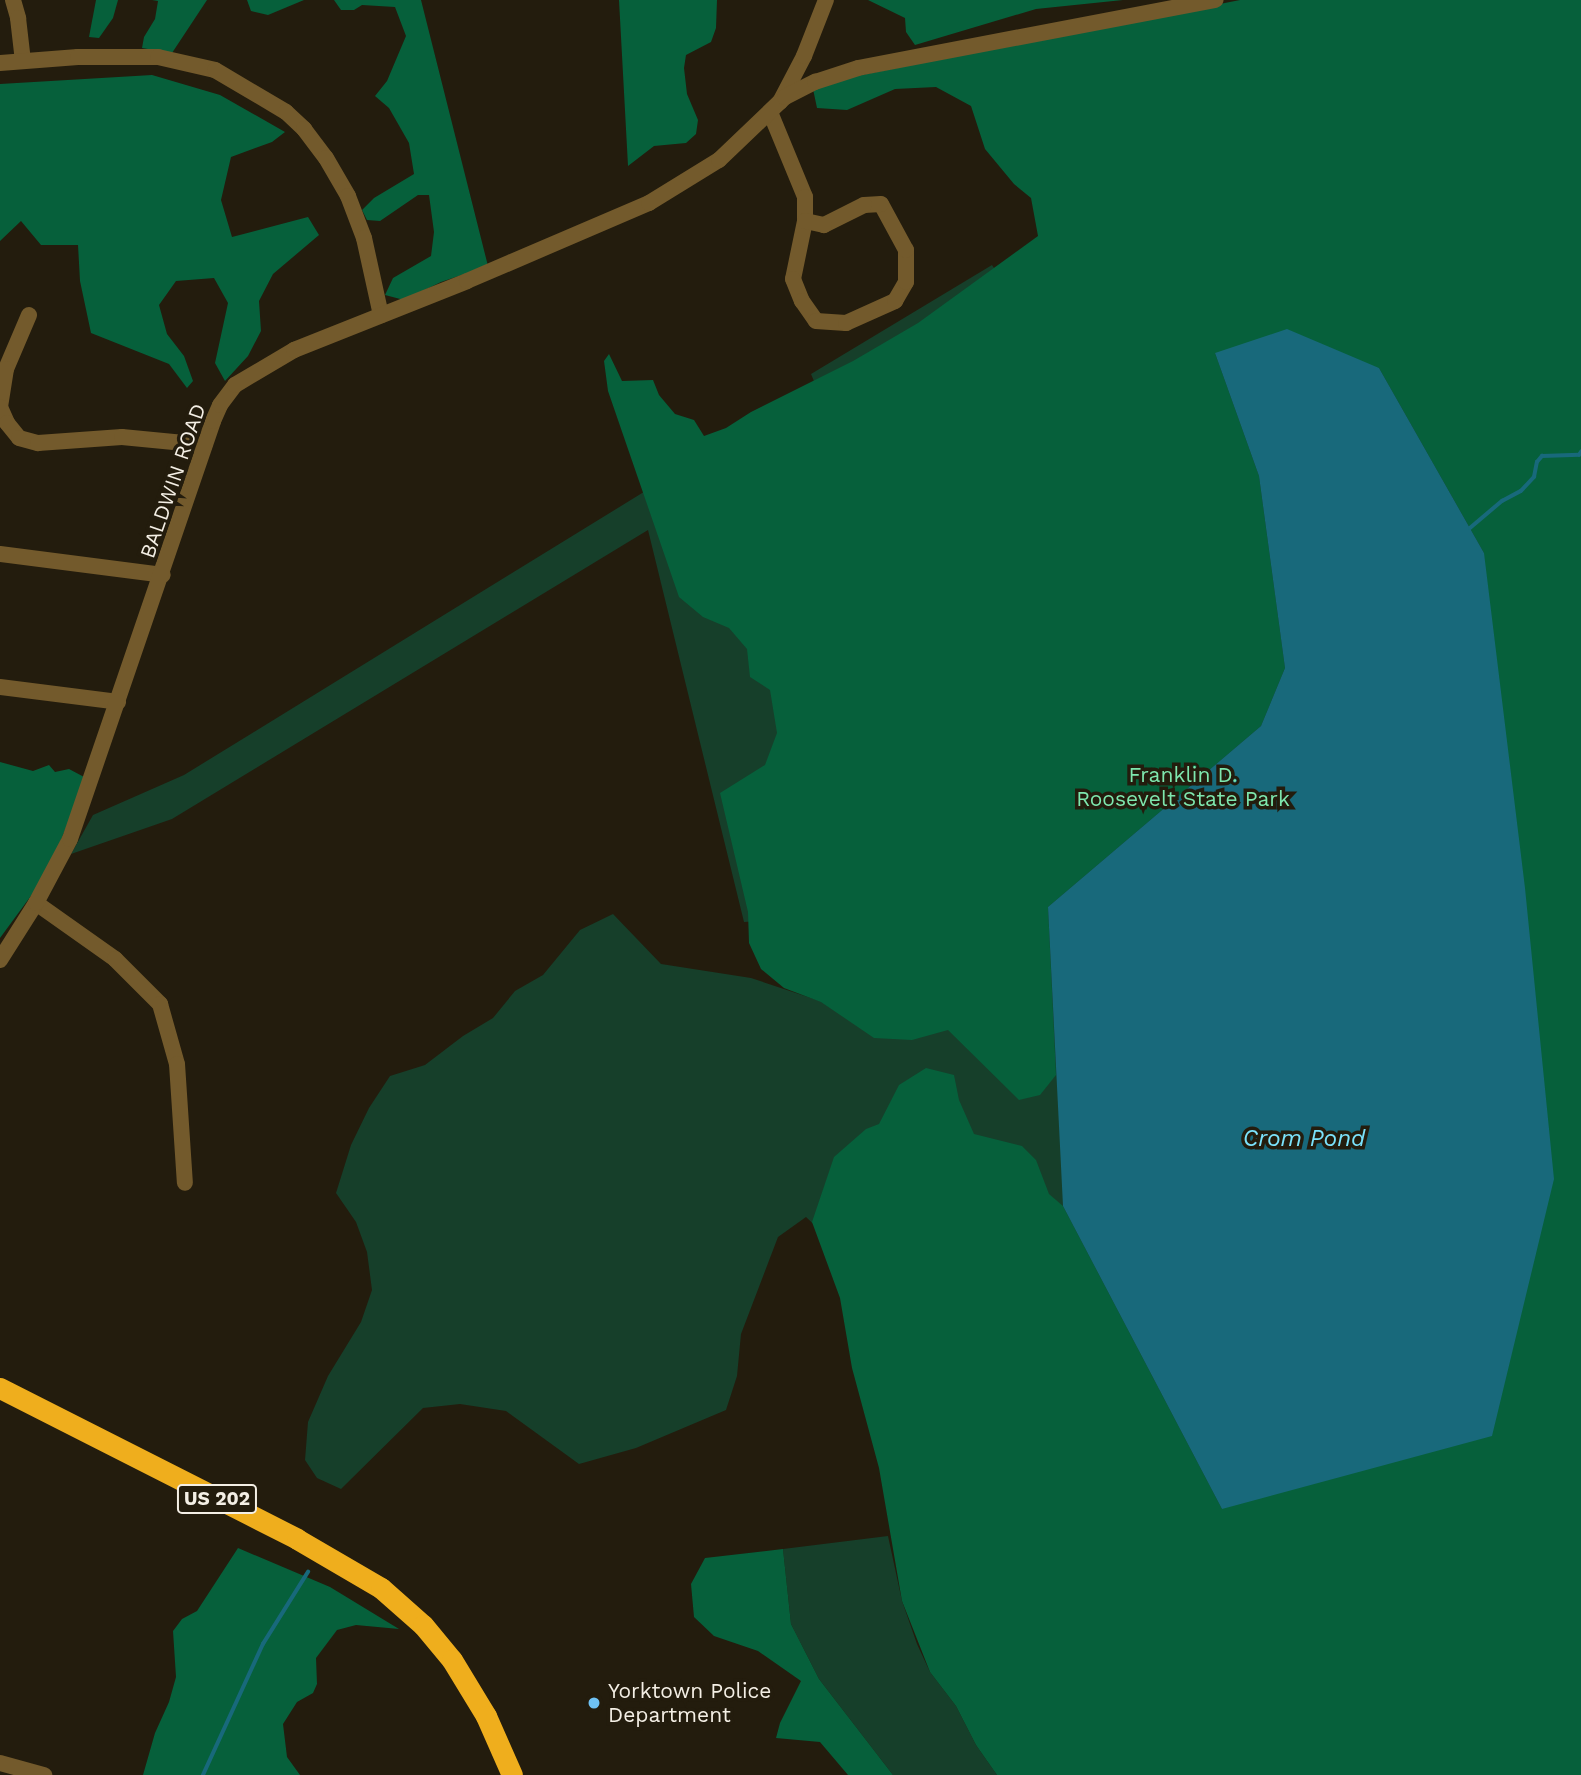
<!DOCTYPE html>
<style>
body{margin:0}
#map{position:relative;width:1581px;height:1775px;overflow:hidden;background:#231c0d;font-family:"Work Sans",sans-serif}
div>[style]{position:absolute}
.green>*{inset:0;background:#163f2a}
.forest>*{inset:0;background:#06603b}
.water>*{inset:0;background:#18697b}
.stream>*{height:3.5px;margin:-1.75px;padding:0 1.75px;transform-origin:1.75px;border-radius:1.75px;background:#18697b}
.minor>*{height:16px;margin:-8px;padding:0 8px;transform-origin:8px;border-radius:8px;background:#735a2c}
.highway>*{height:21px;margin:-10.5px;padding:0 10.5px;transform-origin:10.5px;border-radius:10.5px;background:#efae1d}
.dots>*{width:19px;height:19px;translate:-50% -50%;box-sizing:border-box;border:4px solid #231c0d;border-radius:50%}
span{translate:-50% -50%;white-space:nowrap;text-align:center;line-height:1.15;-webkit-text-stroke:7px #231c0d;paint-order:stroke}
.shield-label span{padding:2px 5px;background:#231c0d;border:2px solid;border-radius:5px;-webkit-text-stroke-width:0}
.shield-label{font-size:19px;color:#f4efe5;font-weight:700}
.street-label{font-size:21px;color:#f4efe5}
.park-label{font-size:21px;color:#7ee7ae}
.poi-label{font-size:21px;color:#f4efe5}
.left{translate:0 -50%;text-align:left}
.water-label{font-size:23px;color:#7be3fc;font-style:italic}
</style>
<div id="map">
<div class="green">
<div style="clip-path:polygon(1581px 0,1581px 1775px,825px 1235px,806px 1217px,778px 1237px,741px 1334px,737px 1376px,726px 1410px,636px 1448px,579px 1464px,506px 1411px,460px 1404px,423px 1408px,341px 1489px,317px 1478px,305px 1460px,308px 1422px,328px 1376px,361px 1322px,372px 1290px,367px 1252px,356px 1222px,336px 1193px,351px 1145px,369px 1108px,390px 1076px,425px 1065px,463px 1036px,493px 1018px,515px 991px,543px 975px,580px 930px,613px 914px,661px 964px,751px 978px,820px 1001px,808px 918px,744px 922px,648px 530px,172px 819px,71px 854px,93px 815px,184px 775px,816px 386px,811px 374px,992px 265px,998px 274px)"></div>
<div style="clip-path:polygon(888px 1536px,902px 1601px,917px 1644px,930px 1672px,956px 1706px,976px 1745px,997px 1775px,893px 1775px,819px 1679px,791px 1624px,783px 1549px)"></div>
</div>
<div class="forest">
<div style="clip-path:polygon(96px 0,118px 0,113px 18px,99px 38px,89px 37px)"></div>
<div style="clip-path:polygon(152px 0,207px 0,172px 53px,142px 48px,144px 37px,155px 19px,158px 1px)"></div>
<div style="clip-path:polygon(247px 0,304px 0,268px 15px,251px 11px)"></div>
<div style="clip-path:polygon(334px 0,421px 0,488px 266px,441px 282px,404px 300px,385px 295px,393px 278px,431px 256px,434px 232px,429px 195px,418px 195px,380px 221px,367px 220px,362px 210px,374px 198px,414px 174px,409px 143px,389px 108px,375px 96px,387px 81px,406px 36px,395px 7px,362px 5px,354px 10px,341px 10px)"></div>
<div style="clip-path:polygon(619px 0,717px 0,716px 28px,711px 42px,686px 55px,684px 68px,687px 94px,698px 120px,696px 134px,686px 143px,654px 146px,628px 166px)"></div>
<div style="clip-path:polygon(868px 0,1123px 0,1036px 9px,915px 45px,906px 32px,905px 18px)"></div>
<div style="clip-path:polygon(1240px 0,1581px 0,1581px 1775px,997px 1775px,976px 1745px,956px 1706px,930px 1672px,902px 1601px,879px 1468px,852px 1368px,840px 1298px,812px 1222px,834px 1157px,866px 1129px,879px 1124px,899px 1085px,926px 1068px,954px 1075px,959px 1100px,974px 1134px,1022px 1146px,1036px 1160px,1049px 1194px,1063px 1206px,1222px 1509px,1484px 553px,1379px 368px,1215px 353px,1259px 476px,1285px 668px,1261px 726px,1048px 907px,1056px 1075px,1040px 1095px,1019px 1100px,948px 1030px,912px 1040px,874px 1038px,821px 1002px,784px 988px,761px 969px,749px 943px,748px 912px,720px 793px,765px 765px,777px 733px,770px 690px,750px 677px,747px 649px,729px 628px,703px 617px,679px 597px,608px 391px,604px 361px,609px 354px,622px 381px,653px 380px,659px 395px,675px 414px,694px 420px,704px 436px,726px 428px,751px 412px,853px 361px,918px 323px,1038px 236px,1031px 198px,1014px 184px,985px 149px,971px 106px,936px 87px,895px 89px,847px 110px,817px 108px,813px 89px,846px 78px)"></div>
<div style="clip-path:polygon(152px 75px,220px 95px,285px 132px,272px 142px,231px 157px,221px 200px,232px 237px,308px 217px,319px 235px,273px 274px,259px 301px,261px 331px,248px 356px,225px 381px,215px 363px,228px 303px,214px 278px,176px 281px,159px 305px,167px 334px,184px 356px,193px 381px,187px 388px,169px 364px,91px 333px,80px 281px,78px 245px,41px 245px,21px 221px,0 241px,0 84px)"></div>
<div style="clip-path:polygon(0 762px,33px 771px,49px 765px,55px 772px,69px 769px,86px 778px,57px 850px,36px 889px,0 938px)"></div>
<div style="clip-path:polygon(238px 1548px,330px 1587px,399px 1629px,356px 1625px,337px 1630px,316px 1658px,317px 1684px,313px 1693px,297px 1702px,283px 1724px,287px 1757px,300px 1775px,143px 1775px,155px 1733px,169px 1702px,176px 1677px,173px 1631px,182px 1619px,197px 1611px)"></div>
<div style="clip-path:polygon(783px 1549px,791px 1624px,819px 1679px,893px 1775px,848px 1775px,820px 1742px,776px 1738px,780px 1723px,801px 1681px,758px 1651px,714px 1636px,694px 1617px,691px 1584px,705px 1558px)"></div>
</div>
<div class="water">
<div style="clip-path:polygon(1287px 329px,1379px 368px,1484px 553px,1525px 888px,1554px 1179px,1492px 1436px,1222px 1509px,1063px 1206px,1048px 907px,1261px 726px,1285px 668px,1259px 476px,1215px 353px)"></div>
</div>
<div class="stream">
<div style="left:1470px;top:528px;width:42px;rotate:-40.2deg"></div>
<div style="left:1502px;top:501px;width:21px;rotate:-28deg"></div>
<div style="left:1521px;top:491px;width:19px;rotate:-47deg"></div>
<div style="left:1534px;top:477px;width:15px;rotate:-79deg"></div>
<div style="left:1537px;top:462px;width:8px;rotate:-50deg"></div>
<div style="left:1542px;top:456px;width:37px;rotate:-2deg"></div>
<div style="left:1579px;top:455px;width:4px;rotate:-56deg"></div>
<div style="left:203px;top:1775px;width:144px;rotate:-65.4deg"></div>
<div style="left:263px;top:1644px;width:85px;rotate:-58deg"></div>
</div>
<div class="minor">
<div style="left:13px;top:0;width:19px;rotate:74deg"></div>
<div style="left:18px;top:18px;width:43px;rotate:83.4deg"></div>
<div style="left:0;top:63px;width:78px;rotate:-4.4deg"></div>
<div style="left:78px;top:57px;width:80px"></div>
<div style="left:158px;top:57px;width:58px;rotate:12.8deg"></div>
<div style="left:215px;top:70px;width:82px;rotate:30.6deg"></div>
<div style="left:286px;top:112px;width:25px;rotate:43deg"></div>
<div style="left:304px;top:129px;width:36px;rotate:53deg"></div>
<div style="left:326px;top:158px;width:44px;rotate:59.9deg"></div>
<div style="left:348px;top:196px;width:45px;rotate:69.1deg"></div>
<div style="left:364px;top:238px;width:79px;rotate:77.6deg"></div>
<div style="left:780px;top:102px;width:52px;rotate:-62.4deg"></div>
<div style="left:804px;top:56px;width:60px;rotate:-68.6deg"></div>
<div style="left:770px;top:112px;width:92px;rotate:67.6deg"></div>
<div style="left:805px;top:197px;width:24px;rotate:90deg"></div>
<div style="left:805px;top:221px;width:59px;rotate:101.7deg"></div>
<div style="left:793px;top:279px;width:24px;rotate:68deg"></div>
<div style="left:802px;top:301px;width:24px;rotate:55deg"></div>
<div style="left:816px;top:321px;width:30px;rotate:4deg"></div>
<div style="left:846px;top:323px;width:54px;rotate:-24.2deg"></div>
<div style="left:895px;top:301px;width:22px;rotate:-60deg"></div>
<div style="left:906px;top:282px;width:32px;rotate:-90deg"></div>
<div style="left:906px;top:250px;width:52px;rotate:-118.5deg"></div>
<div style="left:881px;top:204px;width:17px;rotate:177deg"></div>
<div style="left:864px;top:205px;width:45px;rotate:153.4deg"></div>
<div style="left:824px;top:225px;width:19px;rotate:-168deg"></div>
<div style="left:29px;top:315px;width:59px;rotate:113.1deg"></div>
<div style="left:6px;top:369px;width:38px;rotate:99deg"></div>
<div style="left:0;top:407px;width:17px;rotate:66deg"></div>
<div style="left:7px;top:423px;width:19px;rotate:51deg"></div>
<div style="left:19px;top:438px;width:20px;rotate:15deg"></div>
<div style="left:38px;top:443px;width:84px;rotate:-4.1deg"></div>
<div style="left:122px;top:437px;width:83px;rotate:5.5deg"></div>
<div style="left:0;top:554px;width:164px;rotate:7.3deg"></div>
<div style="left:0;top:687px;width:119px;rotate:7.2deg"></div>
<div style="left:36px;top:903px;width:97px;rotate:35.3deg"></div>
<div style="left:115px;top:959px;width:64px;rotate:45deg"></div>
<div style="left:160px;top:1004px;width:62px;rotate:74.2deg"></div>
<div style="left:177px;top:1064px;width:119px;rotate:86.2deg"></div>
<div style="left:0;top:960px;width:67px;rotate:-57.7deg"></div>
<div style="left:36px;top:903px;width:72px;rotate:-62deg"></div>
<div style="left:70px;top:839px;width:442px;rotate:-71.1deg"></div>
<div style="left:213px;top:421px;width:17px;rotate:-66deg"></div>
<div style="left:220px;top:405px;width:25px;rotate:-53deg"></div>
<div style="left:235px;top:385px;width:69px;rotate:-30.7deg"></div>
<div style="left:294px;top:350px;width:186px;rotate:-21.7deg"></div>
<div style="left:467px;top:281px;width:198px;rotate:-23.2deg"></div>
<div style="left:649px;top:203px;width:82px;rotate:-31.6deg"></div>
<div style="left:719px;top:160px;width:91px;rotate:-43.7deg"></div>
<div style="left:785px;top:97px;width:34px;rotate:-27deg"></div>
<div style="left:815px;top:82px;width:45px;rotate:-18deg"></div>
<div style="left:858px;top:68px;width:364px;rotate:-10.8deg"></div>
<div style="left:0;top:1763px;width:46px;rotate:15.3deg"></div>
</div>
<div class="highway">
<div style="left:0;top:1388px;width:333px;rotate:26.9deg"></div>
<div style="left:297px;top:1539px;width:97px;rotate:30.3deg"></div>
<div style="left:381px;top:1588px;width:56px;rotate:41.4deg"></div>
<div style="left:423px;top:1625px;width:45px;rotate:50.4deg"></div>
<div style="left:452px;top:1660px;width:66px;rotate:58.7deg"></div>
<div style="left:486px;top:1716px;width:64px;rotate:66.2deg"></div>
</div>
<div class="dots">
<div style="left:594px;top:1703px;background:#6fc2f4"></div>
</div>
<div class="shield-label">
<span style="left:217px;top:1499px">US 202</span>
</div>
<div class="street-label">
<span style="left:173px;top:481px;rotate:-71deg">BALDWIN ROAD</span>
</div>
<div class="park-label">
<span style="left:1183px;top:787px">Franklin D.<br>Roosevelt State Park</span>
</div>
<div class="poi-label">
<span class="left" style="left:608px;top:1703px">Yorktown Police<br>Department</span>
</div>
<div class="water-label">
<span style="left:1304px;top:1139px">Crom Pond</span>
</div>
</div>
